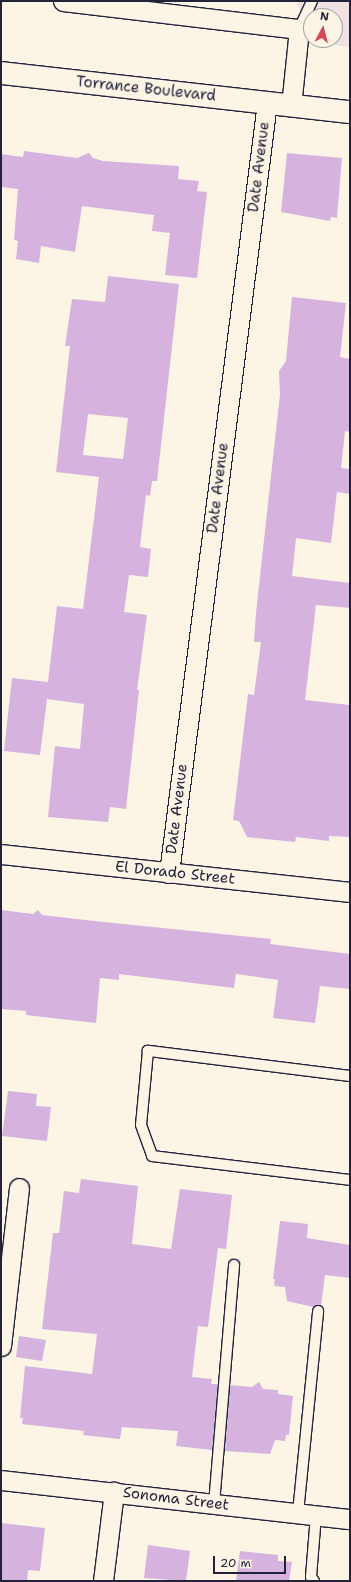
<!DOCTYPE html>
<style>
body{margin:0}
#map{position:relative;width:351px;height:1582px;overflow:hidden;background:#fcf5e5;font-family:"Shantell Sans",sans-serif}
div>[style]{position:absolute}
.built>*{inset:0;background:#f0e1e3}
.building>*{inset:0;background:#d5b3de}
.roads{filter:drop-shadow(1px 0 #22223b) drop-shadow(-1px 0 #22223b) drop-shadow(0 1px #22223b) drop-shadow(0 -1px #22223b)}
.service>*{height:10px;margin:-5px;padding:0 5px;transform-origin:5px;border-radius:5px;background:#fcf5e5}
.minor>*{height:19px;margin:-9.5px;padding:0 9.5px;transform-origin:9.5px;border-radius:9.5px;background:#fcf5e5}
.primary>*{height:22px;margin:-11px;padding:0 11px;transform-origin:11px;border-radius:11px;background:#fcf5e5}
span{translate:-50% -50%;white-space:nowrap;text-align:center;line-height:1.15;-webkit-text-stroke:3px #fcf5e5;paint-order:stroke}
.street-label{font-size:15px;color:#22223b}
.frame{position:absolute;inset:0;border:2px solid #22223b;pointer-events:none}
.north{position:absolute;left:303px;top:8px;width:40px;height:40px;box-sizing:border-box;background:#fcf5e5;border:1px solid #a5a1a1;border-radius:50%;rotate:7deg;font-size:11px;font-weight:700;line-height:16px;text-align:center;color:#22223b}
.north::after{content:'';display:block;margin:auto;width:14px;height:18px;background:#d1495b;clip-path:polygon(50% 0,100% 100%,50% 72%,0 100%)}
.scale{position:absolute;left:213px;top:1556px;width:73px;height:18px;box-sizing:border-box;border:2px solid #22223b;border-top:0;padding-left:5px;font-size:12px;line-height:14px;white-space:nowrap;color:#22223b;-webkit-text-stroke:3px #fcf5e5;paint-order:stroke}
</style>
<div id="map">
<div class="built">
<div style="clip-path:polygon(297px 1px,350px 1px,350px 47px,319px 43px,318px 40px,335px 40px,335px 16px,311px 16px,311px 29px,297px 5px)"></div>
</div>
<div class="building">
<div style="clip-path:polygon(24px 151px,77px 158px,89px 153px,93px 158px,103px 161px,179px 166px,178px 179px,199px 181px,197px 191px,207px 192px,197px 278px,165px 275px,170px 233px,152px 231px,154px 215px,82px 206px,75px 252px,41px 246px,39px 263px,16px 259px,18px 241px,14px 240px,18px 189px,1px 187px,1px 154px,23px 157px)"></div>
<div style="clip-path:polygon(287px 153px,342px 158px,337px 218px,331px 217px,330px 221px,281px 212px)"></div>
<div style="clip-path:polygon(evenodd,108px 276px,179px 284px,157px 481px,152px 481px,150px 496px,146px 495px,140px 547px,151px 549px,148px 577px,129px 575px,124px 612px,147px 615px,137px 690px,139px 690px,126px 809px,110px 807px,108px 822px,48px 817px,55px 746px,80px 749px,84px 704px,47px 699px,40px 755px,4px 751px,12px 678px,48px 682px,57px 606px,83px 609px,99px 477px,56px 472px,70px 346px,65px 346px,72px 299px,105px 302px,108px 276px,88px 414px,128px 418px,123px 459px,83px 455px,88px 414px)"></div>
<div style="clip-path:polygon(292px 297px,346px 303px,340px 357px,350px 359px,350px 432px,345px 431px,341px 468px,350px 469px,350px 494px,337px 492px,331px 543px,296px 538px,292px 576px,350px 583px,350px 608px,316px 605px,305px 700px,350px 705px,350px 837px,329px 836px,329px 841px,296px 837px,295px 842px,247px 837px,239px 821px,233px 820px,248px 694px,254px 695px,261px 642px,254px 642px,256px 613px,280px 394px,279px 371px,286px 361px)"></div>
<div style="clip-path:polygon(1px 910px,33px 914px,38px 910px,42px 915px,94px 921px,271px 939px,270px 944px,350px 954px,350px 989px,320px 986px,315px 1023px,273px 1018px,278px 980px,236px 974px,234px 988px,119px 974px,119px 980px,100px 978px,96px 1023px,26px 1015px,26px 1011px,1px 1009px)"></div>
<div style="clip-path:polygon(8px 1091px,37px 1094px,36px 1106px,51px 1107px,47px 1141px,2px 1136px)"></div>
<div style="clip-path:polygon(81px 1179px,138px 1186px,132px 1244px,171px 1249px,180px 1189px,232px 1195px,226px 1249px,218px 1248px,208px 1327px,198px 1326px,192px 1377px,212px 1379px,211px 1384px,218px 1384px,212px 1450px,176px 1446px,178px 1431px,122px 1427px,120px 1439px,83px 1435px,84px 1431px,22px 1424px,23px 1418px,20px 1418px,25px 1366px,92px 1374px,97px 1334px,42px 1329px,53px 1233px,59px 1233px,64px 1191px,79px 1193px)"></div>
<div style="clip-path:polygon(280px 1221px,308px 1224px,307px 1238px,350px 1245px,350px 1278px,325px 1275px,321px 1306px,313px 1307px,287px 1301px,285px 1287px,274px 1286px,275px 1279px,273px 1279px)"></div>
<div style="clip-path:polygon(19px 1336px,46px 1340px,42px 1361px,16px 1357px)"></div>
<div style="clip-path:polygon(259px 1382px,263px 1389px,278px 1390px,278px 1394px,293px 1396px,289px 1435px,286px 1435px,285px 1441px,275px 1440px,270px 1454px,225px 1451px,230px 1385px,252px 1387px)"></div>
<div style="clip-path:polygon(1px 1523px,45px 1528px,40px 1571px,28px 1570px,27px 1581px,1px 1581px)"></div>
<div style="clip-path:polygon(148px 1545px,190px 1551px,186px 1581px,144px 1578px)"></div>
<div style="clip-path:polygon(240px 1551px,278px 1555px,278px 1561px,292px 1562px,289px 1581px,236px 1581px)"></div>
</div>
<div class="roads">
<div class="service">
<div style="left:299px;top:29px;width:31px;rotate:-65deg"></div>
<div style="left:350px;top:1076px;width:204px;rotate:-172.9deg"></div>
<div style="left:148px;top:1051px;width:74px;rotate:95.4deg"></div>
<div style="left:141px;top:1125px;width:33px;rotate:70deg"></div>
<div style="left:152px;top:1156px;width:199px;rotate:6.9deg"></div>
<div style="left:214px;top:1504px;width:240px;rotate:-85.2deg"></div>
<div style="left:298px;top:1513px;width:203px;rotate:-84.3deg"></div>
<div style="left:314px;top:1581px;width:5px;rotate:-127deg"></div>
<div style="left:311px;top:1577px;width:62px;rotate:-85.4deg"></div>
</div>
<div class="minor">
<div style="left:63px;top:1px;width:238px;rotate:6.8deg"></div>
<div style="left:299px;top:29px;width:77px;rotate:95.9deg"></div>
<div style="left:1px;top:854px;width:351px;rotate:6.2deg"></div>
<div style="left:169px;top:873px;width:776px;rotate:-82.75deg"></div>
<div style="left:1px;top:1346px;width:159px;rotate:-83.5deg"></div>
<div style="left:1px;top:1480px;width:351px;rotate:6.4deg"></div>
<div style="left:103px;top:1581px;width:90px;rotate:-83deg"></div>
</div>
<div class="primary">
<div style="left:1px;top:73px;width:351px;rotate:6.4deg"></div>
</div>
</div>
<div class="street-label">
<span style="left:146px;top:89px;rotate:6deg">Torrance Boulevard</span>
<span style="left:259px;top:167px;rotate:-83deg">Date Avenue</span>
<span style="left:218px;top:488px;rotate:-83deg">Date Avenue</span>
<span style="left:177px;top:809px;rotate:-83deg">Date Avenue</span>
<span style="left:175px;top:873px;rotate:6deg">El Dorado Street</span>
<span style="left:176px;top:1499px;rotate:7deg">Sonoma Street</span>
</div>
<div class="frame"></div>
<div class="north">N</div>
<div class="scale">20 m</div>
</div>
